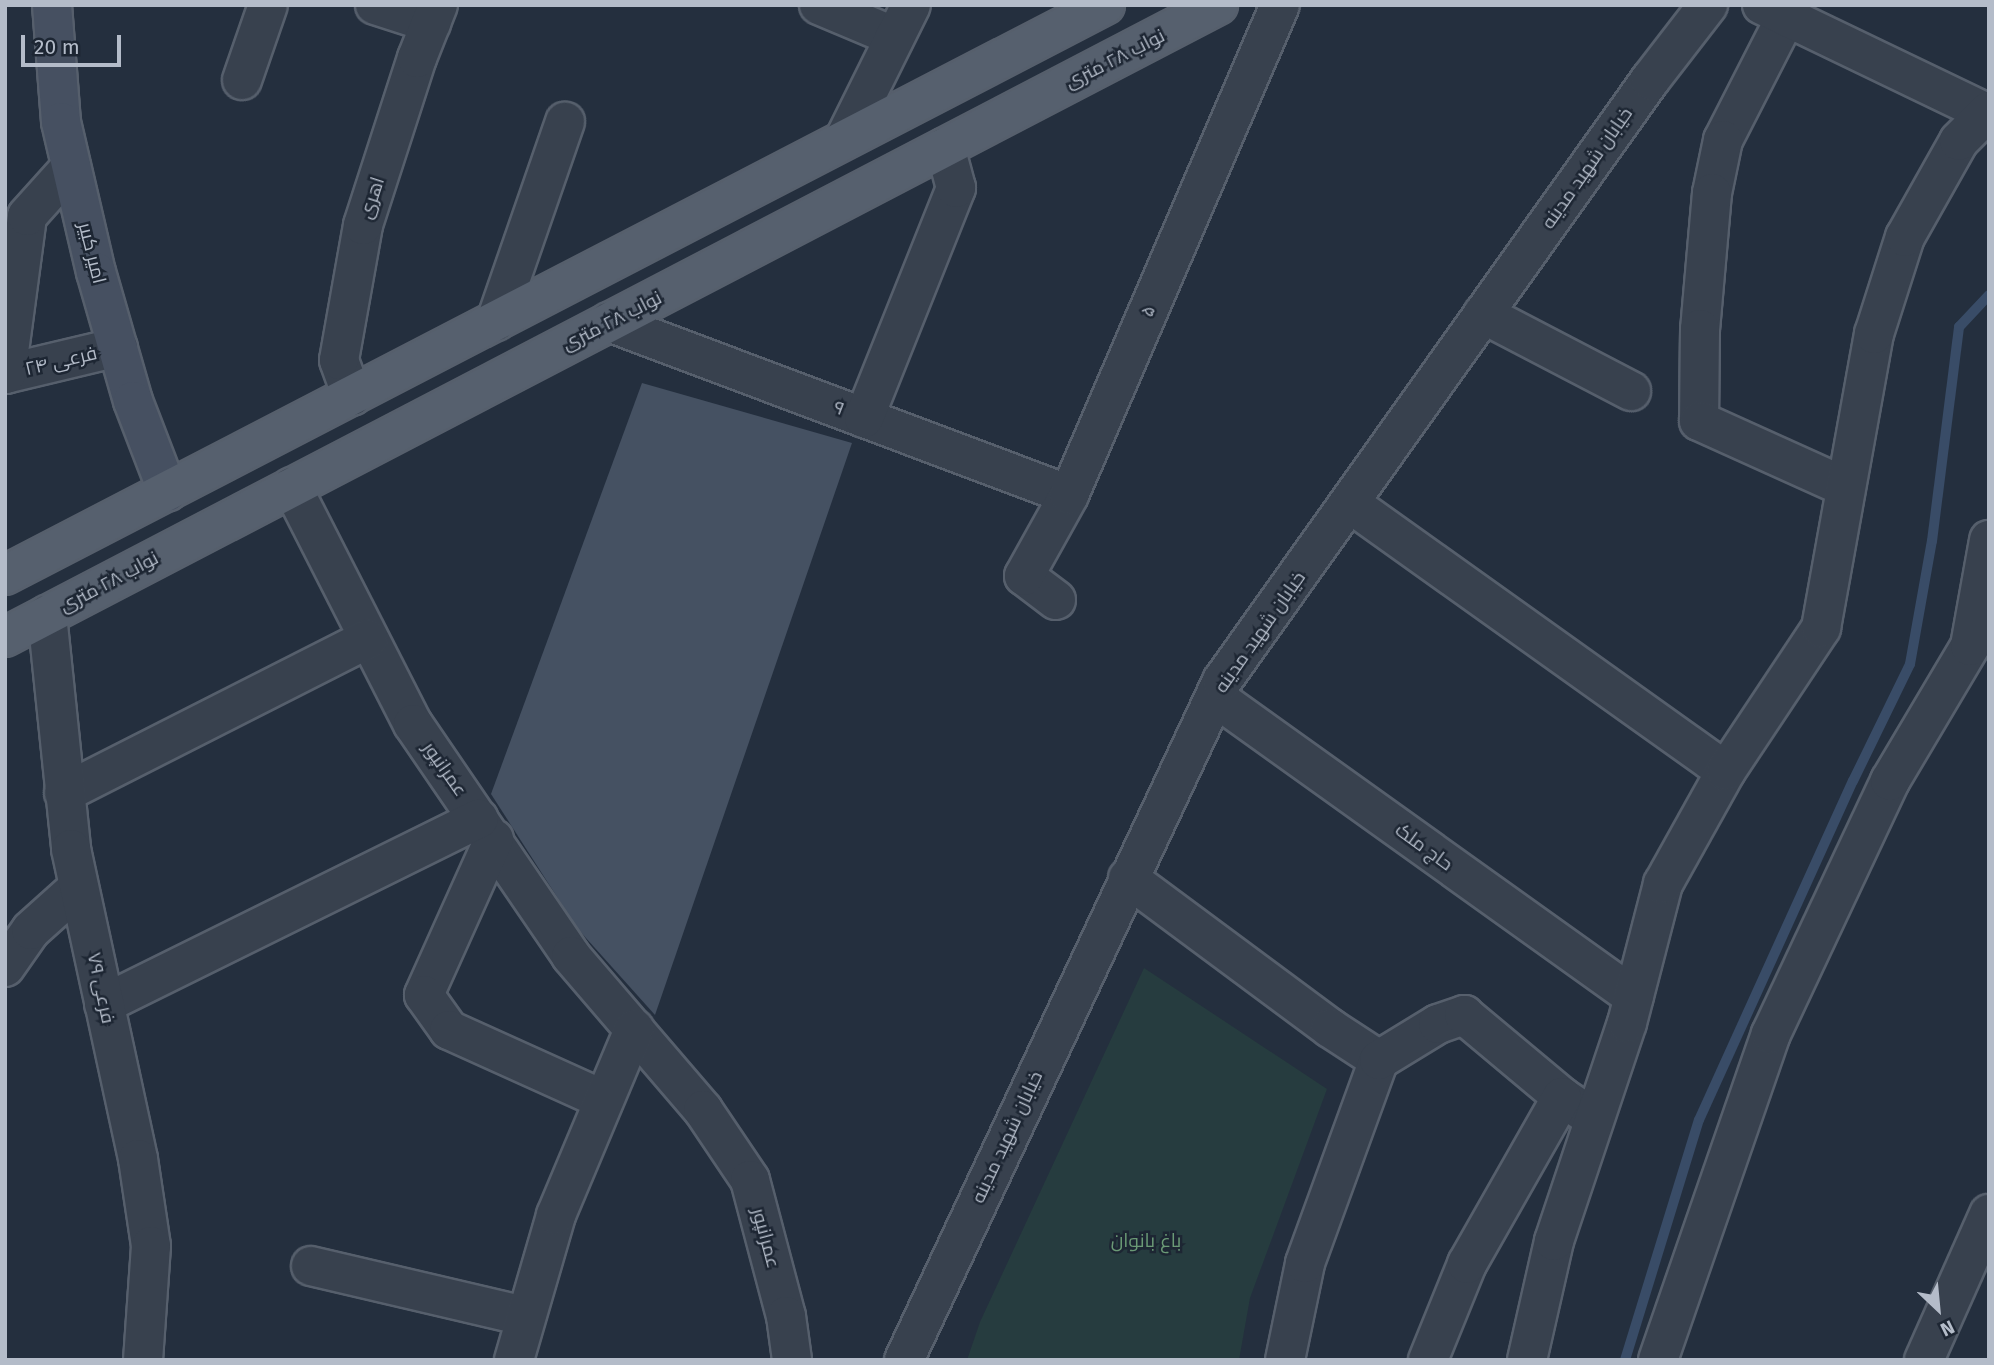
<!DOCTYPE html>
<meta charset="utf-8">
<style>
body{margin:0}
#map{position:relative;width:1994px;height:1365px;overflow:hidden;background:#242f3e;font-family:"Fira Sans",Cairo,sans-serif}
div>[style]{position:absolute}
.green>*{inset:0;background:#263c3f}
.stream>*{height:10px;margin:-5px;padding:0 5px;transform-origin:5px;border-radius:5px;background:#394c67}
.building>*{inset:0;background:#455162}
.roads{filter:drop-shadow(2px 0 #565f6c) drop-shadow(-2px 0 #565f6c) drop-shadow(0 2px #565f6c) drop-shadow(0 -2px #565f6c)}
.minor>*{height:38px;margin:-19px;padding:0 19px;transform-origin:19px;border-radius:19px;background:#38414e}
.tertiary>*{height:38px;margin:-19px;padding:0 19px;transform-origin:19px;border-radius:19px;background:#38414e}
.secondary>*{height:38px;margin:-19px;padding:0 19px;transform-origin:19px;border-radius:19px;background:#465061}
.primary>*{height:38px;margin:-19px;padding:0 19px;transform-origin:19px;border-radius:19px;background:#56606e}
span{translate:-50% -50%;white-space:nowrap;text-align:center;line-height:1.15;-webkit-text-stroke:5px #1d2633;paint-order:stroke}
.street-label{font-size:19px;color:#b4bcc9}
.park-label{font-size:19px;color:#6b9a76}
.frame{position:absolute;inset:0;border:7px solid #b4bcc9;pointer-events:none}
.north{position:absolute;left:1903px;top:1274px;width:70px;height:70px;-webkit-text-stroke:5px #1d2633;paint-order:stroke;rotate:154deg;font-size:19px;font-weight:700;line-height:28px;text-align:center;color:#b4bcc9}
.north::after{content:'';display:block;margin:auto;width:24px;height:32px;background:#b4bcc9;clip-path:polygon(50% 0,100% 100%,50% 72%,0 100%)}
.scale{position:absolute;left:21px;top:35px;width:100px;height:32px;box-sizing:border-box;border:4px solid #b4bcc9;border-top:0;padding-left:9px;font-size:21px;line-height:24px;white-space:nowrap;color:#b4bcc9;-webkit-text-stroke:5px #1d2633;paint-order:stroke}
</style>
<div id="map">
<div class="green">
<div style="clip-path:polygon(1144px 968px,1327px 1089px,1250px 1298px,1239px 1360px,967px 1360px,980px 1322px)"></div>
</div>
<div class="stream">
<div style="left:1625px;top:1360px;width:251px;rotate:-72.9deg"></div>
<div style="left:1699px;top:1120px;width:372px;rotate:-65.6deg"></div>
<div style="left:1853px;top:781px;width:130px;rotate:-64deg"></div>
<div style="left:1910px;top:664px;width:125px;rotate:-79.9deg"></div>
<div style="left:1932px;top:541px;width:216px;rotate:-82.8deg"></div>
<div style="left:1959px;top:327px;width:44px;rotate:-46.8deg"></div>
</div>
<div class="building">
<div style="clip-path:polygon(642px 383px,852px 443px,655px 1015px,577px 928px,491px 794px)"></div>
</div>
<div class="roads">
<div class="minor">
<div style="left:375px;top:5px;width:59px;rotate:17.8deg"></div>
<div style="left:819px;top:5px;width:82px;rotate:22.8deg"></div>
<div style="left:1786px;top:17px;width:138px;rotate:117.1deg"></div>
<div style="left:1723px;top:140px;width:54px;rotate:101.7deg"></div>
<div style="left:1712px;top:193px;width:137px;rotate:95deg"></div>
<div style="left:1700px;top:329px;width:92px;rotate:90.6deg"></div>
<div style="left:1699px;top:421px;width:160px;rotate:24.3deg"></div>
<div style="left:242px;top:80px;width:79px;rotate:-70.9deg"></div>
<div style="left:1483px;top:314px;width:167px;rotate:27.5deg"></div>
<div style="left:496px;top:321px;width:211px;rotate:-70.9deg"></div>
<div style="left:609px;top:322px;width:491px;rotate:20.6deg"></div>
<div style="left:5px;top:374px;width:116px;rotate:-13.4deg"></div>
<div style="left:6px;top:374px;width:159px;rotate:-82.4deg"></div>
<div style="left:27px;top:216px;width:66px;rotate:-48.1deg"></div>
<div style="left:352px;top:396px;width:38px;rotate:-110deg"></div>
<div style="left:339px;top:360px;width:137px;rotate:-79.9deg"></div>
<div style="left:363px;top:225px;width:176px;rotate:-72.1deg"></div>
<div style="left:417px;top:58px;width:57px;rotate:-68.4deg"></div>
<div style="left:864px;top:418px;width:248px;rotate:-68.2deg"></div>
<div style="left:956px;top:188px;width:42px;rotate:-105deg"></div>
<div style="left:292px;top:487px;width:266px;rotate:63deg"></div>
<div style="left:413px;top:724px;width:281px;rotate:55.7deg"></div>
<div style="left:571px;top:956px;width:203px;rotate:49.4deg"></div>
<div style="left:703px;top:1110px;width:84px;rotate:56.1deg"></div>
<div style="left:750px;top:1180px;width:141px;rotate:75.2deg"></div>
<div style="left:786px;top:1316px;width:44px;rotate:82.2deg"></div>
<div style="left:1351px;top:504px;width:460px;rotate:35.5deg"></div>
<div style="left:1056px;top:600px;width:40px;rotate:-143deg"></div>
<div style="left:1024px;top:576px;width:93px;rotate:-60.9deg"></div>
<div style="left:1069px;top:495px;width:533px;rotate:-66.7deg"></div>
<div style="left:1215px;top:697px;width:515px;rotate:35.6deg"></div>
<div style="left:64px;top:793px;width:341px;rotate:-26.9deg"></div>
<div style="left:494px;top:839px;width:171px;rotate:114.2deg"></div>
<div style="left:424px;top:995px;width:43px;rotate:54.5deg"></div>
<div style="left:449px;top:1030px;width:170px;rotate:24.3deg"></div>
<div style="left:1128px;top:878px;width:252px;rotate:36.6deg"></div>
<div style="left:1330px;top:1028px;width:59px;rotate:33.1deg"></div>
<div style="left:5px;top:967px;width:45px;rotate:-54.9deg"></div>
<div style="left:31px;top:930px;width:64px;rotate:-41.9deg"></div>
<div style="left:104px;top:1004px;width:418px;rotate:-26.3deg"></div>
<div style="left:311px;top:1266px;width:220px;rotate:13.2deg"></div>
<div style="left:514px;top:1360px;width:151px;rotate:-73.8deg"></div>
<div style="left:556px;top:1215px;width:202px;rotate:-67.2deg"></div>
<div style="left:1285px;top:1360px;width:99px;rotate:-78.3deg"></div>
<div style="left:1305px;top:1263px;width:216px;rotate:-70deg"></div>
<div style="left:1379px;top:1060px;width:69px;rotate:-31.4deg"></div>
<div style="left:1438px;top:1024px;width:28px;rotate:-19deg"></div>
<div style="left:1464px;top:1015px;width:128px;rotate:39.9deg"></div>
<div style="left:1562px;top:1097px;width:37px;rotate:34deg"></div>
<div style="left:1428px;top:1360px;width:104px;rotate:-67.9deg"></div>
<div style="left:1467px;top:1264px;width:192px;rotate:-60.4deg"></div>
<div style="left:1658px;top:1360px;width:345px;rotate:-70.9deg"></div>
<div style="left:1771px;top:1034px;width:280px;rotate:-64.8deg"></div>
<div style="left:1890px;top:781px;width:157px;rotate:-59.3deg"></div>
<div style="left:1970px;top:646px;width:108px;rotate:-79.8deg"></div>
<div style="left:1924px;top:1360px;width:160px;rotate:-66deg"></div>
</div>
<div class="tertiary">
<div style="left:1762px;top:5px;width:249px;rotate:25.7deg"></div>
<div style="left:845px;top:138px;width:148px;rotate:-63.6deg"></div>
<div style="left:47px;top:615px;width:235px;rotate:84.1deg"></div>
<div style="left:71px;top:849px;width:317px;rotate:77.8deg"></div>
<div style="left:138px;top:1159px;width:88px;rotate:81.5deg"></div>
<div style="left:151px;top:1246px;width:114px;rotate:94deg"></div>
<div style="left:904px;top:1360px;width:750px;rotate:-64.9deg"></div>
<div style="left:1222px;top:681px;width:738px;rotate:-54.54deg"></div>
<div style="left:1650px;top:80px;width:95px;rotate:-52.3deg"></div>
<div style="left:1527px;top:1360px;width:122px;rotate:-77.2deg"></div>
<div style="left:1554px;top:1241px;width:230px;rotate:-71.5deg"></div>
<div style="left:1627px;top:1023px;width:144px;rotate:-75.5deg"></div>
<div style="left:1663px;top:884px;width:129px;rotate:-60.9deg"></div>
<div style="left:1726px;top:771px;width:172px;rotate:-56.4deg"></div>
<div style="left:1821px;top:628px;width:299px;rotate:-79.8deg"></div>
<div style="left:1874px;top:334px;width:102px;rotate:-72.3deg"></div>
<div style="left:1905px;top:237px;width:110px;rotate:-60.6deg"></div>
<div style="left:1959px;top:141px;width:42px;rotate:-45deg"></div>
</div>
<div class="secondary">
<div style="left:52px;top:5px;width:117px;rotate:85.6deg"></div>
<div style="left:61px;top:122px;width:154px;rotate:76.9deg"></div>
<div style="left:96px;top:272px;width:134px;rotate:74deg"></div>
<div style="left:133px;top:401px;width:97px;rotate:69deg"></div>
</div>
<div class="primary">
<div style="left:5px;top:575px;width:1239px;rotate:-27.39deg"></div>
<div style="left:5px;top:637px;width:1368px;rotate:-27.52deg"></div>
</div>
</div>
<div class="street-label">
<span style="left:1115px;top:59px;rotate:-27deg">نواب ۲۸ متری</span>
<span style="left:1587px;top:168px;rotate:-55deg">خیابان شهید مدینه</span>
<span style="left:372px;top:198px;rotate:-72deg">اهری</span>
<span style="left:92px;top:253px;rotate:76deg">امیر کبیر</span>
<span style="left:1148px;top:311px;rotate:-67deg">۵</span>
<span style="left:612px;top:321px;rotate:-27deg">نواب ۲۸ متری</span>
<span style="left:61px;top:361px;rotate:-13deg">فرعی ۲۴</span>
<span style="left:839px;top:408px;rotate:21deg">۹</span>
<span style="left:109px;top:582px;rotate:-28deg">نواب ۲۸ متری</span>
<span style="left:1260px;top:632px;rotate:-55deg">خیابان شهید مدینه</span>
<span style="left:445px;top:769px;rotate:55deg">عمرانپور</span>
<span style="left:1424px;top:847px;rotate:36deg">حاج ملک</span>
<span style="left:101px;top:988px;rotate:78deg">فرعی ۷۹</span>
<span style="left:1007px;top:1137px;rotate:-65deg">خیابان شهید مدینه</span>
<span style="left:766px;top:1238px;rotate:75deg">عمرانپور</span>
</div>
<div class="park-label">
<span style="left:1146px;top:1241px">باغ بانوان</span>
</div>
<div class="frame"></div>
<div class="north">N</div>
<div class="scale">20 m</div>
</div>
